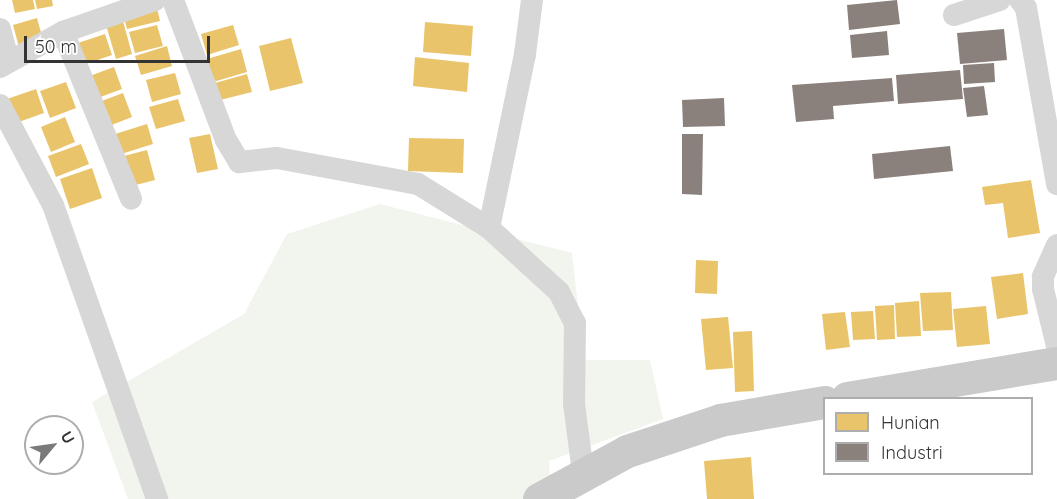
<!DOCTYPE html>
<style>
body{margin:0}
#map{position:relative;width:1057px;height:499px;overflow:hidden;background:#fff;font-family:Quicksand,sans-serif}
div>[style]{position:absolute}
.green>*{inset:0;background:#f1f5ed}
.homes>*{inset:0;background:#e9c46a}
.industry>*{inset:0;background:#8a817c}
.street>*{height:22px;margin:-11px;padding:0 11px;transform-origin:11px;border-radius:11px;background:#d7d7d7}
.primary>*{height:33px;margin:-16.5px;padding:0 16.5px;transform-origin:16.5px;border-radius:16.5px;background:#cacaca}
span{translate:-50% -50%;white-space:nowrap;text-align:center;line-height:1.15;-webkit-text-stroke:6px #fff;paint-order:stroke}
.legend{position:absolute;left:823px;top:397px;width:210px;height:78px;box-sizing:border-box;background:#fff;border:2px solid #adadad;margin:0;padding:8px 10px;list-style:none;font-size:18px;color:#333}
.legend li{display:flex;align-items:center;gap:12px;height:30px}
.legend b{width:30px;border:2px solid #adadad}
.north{position:absolute;left:24px;top:415px;width:60px;height:60px;box-sizing:border-box;background:#fff;border:2px solid #adadad;border-radius:50%;rotate:61deg;font-size:16px;font-weight:700;line-height:24px;text-align:center;color:#333}
.north::after{content:'';display:block;margin:auto;width:21px;height:27px;background:#7a7a7a;clip-path:polygon(50% 0,100% 100%,50% 72%,0 100%)}
.scale{position:absolute;left:24px;top:36px;width:186px;height:27px;box-sizing:border-box;border:3px solid #333;border-top:0;padding-left:8px;font-size:18px;line-height:21px;white-space:nowrap;color:#333;-webkit-text-stroke:4px #fff;paint-order:stroke}
</style>
<div id="map">
<div class="green">
<div style="clip-path:polygon(380px 204px,572px 253px,584px 360px,650px 360px,663px 419px,549px 461px,551px 499px,128px 499px,92px 402px,244px 314px,287px 234px)"></div>
</div>
<div class="homes">
<div style="clip-path:polygon(12px 0,33px 0,35px 9px,15px 13px)"></div>
<div style="clip-path:polygon(35px 0,52px 0,53px 6px,37px 9px)"></div>
<div style="clip-path:polygon(156px 4px,160px 21px,127px 29px,123px 13px)"></div>
<div style="clip-path:polygon(121px 14px,132px 54px,116px 59px,104px 18px)"></div>
<div style="clip-path:polygon(37px 18px,43px 40px,19px 47px,13px 25px)"></div>
<div style="clip-path:polygon(425px 22px,473px 26px,471px 56px,423px 52px)"></div>
<div style="clip-path:polygon(157px 25px,163px 46px,135px 53px,129px 32px)"></div>
<div style="clip-path:polygon(233px 25px,239px 45px,207px 55px,201px 34px)"></div>
<div style="clip-path:polygon(105px 34px,112px 55px,80px 66px,72px 45px)"></div>
<div style="clip-path:polygon(291px 38px,303px 83px,270px 91px,259px 46px)"></div>
<div style="clip-path:polygon(167px 46px,172px 66px,141px 75px,135px 56px)"></div>
<div style="clip-path:polygon(241px 49px,247px 72px,213px 82px,207px 59px)"></div>
<div style="clip-path:polygon(415px 57px,469px 63px,467px 92px,413px 86px)"></div>
<div style="clip-path:polygon(114px 67px,122px 89px,95px 99px,87px 77px)"></div>
<div style="clip-path:polygon(175px 73px,181px 94px,152px 102px,146px 80px)"></div>
<div style="clip-path:polygon(247px 74px,252px 92px,220px 100px,215px 83px)"></div>
<div style="clip-path:polygon(66px 82px,76px 108px,50px 118px,40px 91px)"></div>
<div style="clip-path:polygon(36px 89px,44px 113px,16px 123px,7px 99px)"></div>
<div style="clip-path:polygon(123px 93px,132px 117px,109px 126px,99px 102px)"></div>
<div style="clip-path:polygon(178px 99px,185px 121px,156px 129px,149px 107px)"></div>
<div style="clip-path:polygon(65px 117px,75px 142px,51px 152px,41px 127px)"></div>
<div style="clip-path:polygon(147px 124px,153px 144px,118px 155px,112px 135px)"></div>
<div style="clip-path:polygon(210px 134px,218px 169px,197px 173px,189px 138px)"></div>
<div style="clip-path:polygon(409px 138px,464px 139px,463px 173px,408px 171px)"></div>
<div style="clip-path:polygon(81px 144px,89px 164px,56px 177px,48px 156px)"></div>
<div style="clip-path:polygon(147px 150px,155px 180px,128px 187px,120px 157px)"></div>
<div style="clip-path:polygon(92px 168px,102px 198px,70px 209px,60px 179px)"></div>
<div style="clip-path:polygon(1031px 180px,1040px 233px,1008px 238px,1003px 203px,985px 205px,982px 187px)"></div>
<div style="clip-path:polygon(696px 260px,718px 261px,717px 294px,695px 293px)"></div>
<div style="clip-path:polygon(1023px 273px,1028px 314px,997px 319px,991px 277px)"></div>
<div style="clip-path:polygon(951px 292px,953px 330px,923px 331px,920px 293px)"></div>
<div style="clip-path:polygon(919px 301px,921px 336px,897px 337px,895px 303px)"></div>
<div style="clip-path:polygon(894px 305px,895px 339px,877px 340px,875px 306px)"></div>
<div style="clip-path:polygon(986px 306px,990px 344px,957px 347px,953px 309px)"></div>
<div style="clip-path:polygon(873px 311px,875px 339px,853px 340px,851px 312px)"></div>
<div style="clip-path:polygon(845px 312px,850px 347px,826px 350px,822px 314px)"></div>
<div style="clip-path:polygon(728px 317px,733px 368px,706px 370px,701px 319px)"></div>
<div style="clip-path:polygon(752px 331px,754px 391px,735px 392px,733px 332px)"></div>
<div style="clip-path:polygon(751px 457px,754px 499px,707px 499px,704px 461px)"></div>
</div>
<div class="industry">
<div style="clip-path:polygon(897px 0,900px 24px,849px 30px,847px 5px)"></div>
<div style="clip-path:polygon(1004px 29px,1007px 60px,960px 64px,957px 33px)"></div>
<div style="clip-path:polygon(887px 31px,889px 55px,852px 58px,850px 35px)"></div>
<div style="clip-path:polygon(994px 63px,995px 82px,964px 84px,963px 65px)"></div>
<div style="clip-path:polygon(960px 70px,963px 99px,898px 104px,896px 75px)"></div>
<div style="clip-path:polygon(892px 78px,894px 101px,833px 106px,834px 119px,796px 122px,792px 85px)"></div>
<div style="clip-path:polygon(984px 86px,988px 115px,967px 117px,963px 88px)"></div>
<div style="clip-path:polygon(724px 98px,725px 126px,683px 127px,682px 100px)"></div>
<div style="clip-path:polygon(682px 134px,703px 134px,702px 195px,682px 194px)"></div>
<div style="clip-path:polygon(950px 146px,953px 171px,874px 179px,872px 154px)"></div>
</div>
<div class="street">
<div style="left:173px;top:0;width:150px;rotate:69.3deg"></div>
<div style="left:226px;top:140px;width:26px;rotate:59deg"></div>
<div style="left:239px;top:162px;width:38px;rotate:-6deg"></div>
<div style="left:277px;top:158px;width:143px;rotate:10.4deg"></div>
<div style="left:418px;top:184px;width:84px;rotate:31.8deg"></div>
<div style="left:489px;top:228px;width:95px;rotate:42.4deg"></div>
<div style="left:559px;top:292px;width:35px;rotate:63deg"></div>
<div style="left:575px;top:323px;width:81px;rotate:90.7deg"></div>
<div style="left:574px;top:404px;width:69px;rotate:82.5deg"></div>
<div style="left:1020px;top:0;width:10px;rotate:53deg"></div>
<div style="left:1026px;top:8px;width:179px;rotate:80deg"></div>
<div style="left:954px;top:15px;width:48px;rotate:-18.1deg"></div>
<div style="left:0;top:29px;width:34px;rotate:75deg"></div>
<div style="left:9px;top:62px;width:10px;rotate:151deg"></div>
<div style="left:63px;top:32px;width:180px;rotate:67.8deg"></div>
<div style="left:9px;top:62px;width:62px;rotate:-29.1deg"></div>
<div style="left:63px;top:32px;width:97px;rotate:-19.2deg"></div>
<div style="left:0;top:105px;width:113px;rotate:62.1deg"></div>
<div style="left:53px;top:205px;width:312px;rotate:70.5deg"></div>
<div style="left:489px;top:228px;width:178px;rotate:-78.3deg"></div>
<div style="left:525px;top:54px;width:54px;rotate:-82.6deg"></div>
<div style="left:1057px;top:245px;width:35px;rotate:114deg"></div>
<div style="left:1043px;top:277px;width:12px;rotate:90deg"></div>
<div style="left:1043px;top:289px;width:59px;rotate:76.2deg"></div>
</div>
<div class="primary">
<div style="left:847px;top:398px;width:213px;rotate:-9.5deg"></div>
<div style="left:539px;top:499px;width:100px;rotate:-28.6deg"></div>
<div style="left:627px;top:451px;width:98px;rotate:-18.4deg"></div>
<div style="left:720px;top:420px;width:106px;rotate:-9.8deg"></div>
</div>
<ul class="legend">
<li><b style="height:16px;background:#e9c46a"></b>Hunian</li>
<li><b style="height:16px;background:#8a817c"></b>Industri</li>
</ul>
<div class="north">U</div>
<div class="scale">50 m</div>
</div>
